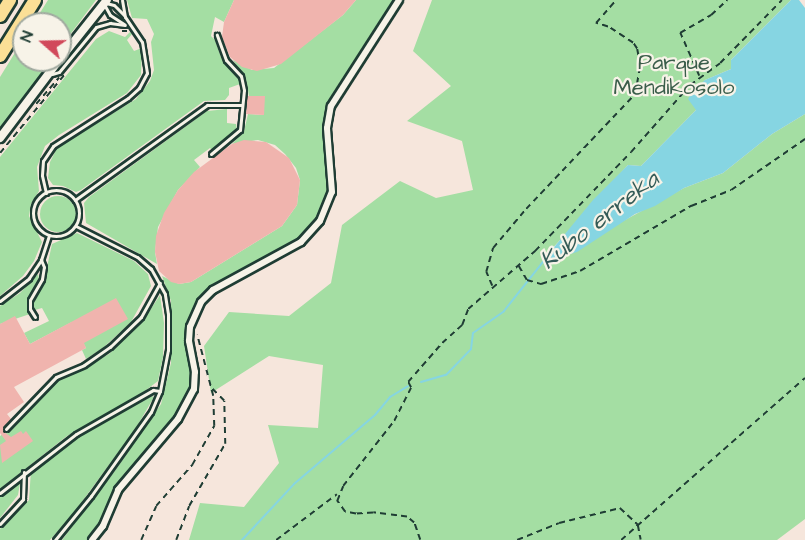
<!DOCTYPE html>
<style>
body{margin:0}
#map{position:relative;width:805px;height:540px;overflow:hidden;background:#f6e6dc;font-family:"Architects Daughter",sans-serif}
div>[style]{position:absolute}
.green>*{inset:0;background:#a4dea3}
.round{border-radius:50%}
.water>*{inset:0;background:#86d5e2}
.stream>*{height:2px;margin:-1px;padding:0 1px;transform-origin:1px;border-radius:1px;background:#86d5e2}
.building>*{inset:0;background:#f0b4ae}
.path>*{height:1.5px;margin-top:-0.75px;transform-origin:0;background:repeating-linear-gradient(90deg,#1f3d34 0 6px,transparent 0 10.5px)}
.roads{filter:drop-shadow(2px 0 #1f3d34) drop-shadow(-2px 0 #1f3d34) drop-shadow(0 2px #1f3d34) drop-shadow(0 -2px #1f3d34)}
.service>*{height:3px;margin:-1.5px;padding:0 1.5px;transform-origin:1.5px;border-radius:1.5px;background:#f7f3e8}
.service>.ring{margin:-1.5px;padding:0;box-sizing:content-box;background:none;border:3px solid #f7f3e8;border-radius:50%}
.minor>*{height:6px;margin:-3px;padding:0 3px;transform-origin:3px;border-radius:3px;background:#f7f3e8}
.tertiary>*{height:8px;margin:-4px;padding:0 4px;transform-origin:4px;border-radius:4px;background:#f7f3e8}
.motorway>*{height:12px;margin:-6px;padding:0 6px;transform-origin:6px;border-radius:6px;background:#fbdf96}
span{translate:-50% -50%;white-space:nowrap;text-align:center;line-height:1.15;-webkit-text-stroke:4.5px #f7f3e8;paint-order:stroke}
.park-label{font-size:22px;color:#3a5d4a}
.water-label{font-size:24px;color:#345b57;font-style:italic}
.north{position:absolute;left:12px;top:12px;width:60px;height:60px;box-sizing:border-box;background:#f7f3e8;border:2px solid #a1aaa0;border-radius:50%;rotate:290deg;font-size:16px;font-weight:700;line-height:24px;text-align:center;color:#1f3d34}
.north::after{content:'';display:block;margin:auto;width:21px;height:27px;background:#d1495b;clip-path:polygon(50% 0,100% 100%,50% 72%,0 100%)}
</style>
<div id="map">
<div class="green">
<div style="clip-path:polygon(48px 0,96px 0,60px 48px,60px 24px,33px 24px)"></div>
<div style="clip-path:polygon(127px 0,234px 0,224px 22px,215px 17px,211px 36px,215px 40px,221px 57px,240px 78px,240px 84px,229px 88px,229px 95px,225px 100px,204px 101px,81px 190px,76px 192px,63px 186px,53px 185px,48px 178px,50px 162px,57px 148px,136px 99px,150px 81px,154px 70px,151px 42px,154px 34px,147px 19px,132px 18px)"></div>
<div style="clip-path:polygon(356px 0,399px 0,336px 94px,328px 119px,332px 180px,328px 205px,309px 235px,213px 290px,201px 302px,190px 327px,196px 381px,185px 407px,118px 490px,107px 518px,92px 540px,62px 540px,117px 468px,161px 404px,171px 363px,171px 301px,162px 276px,179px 284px,191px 282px,282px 226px,297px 205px,300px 180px,296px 168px,285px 154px,275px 145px,258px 140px,232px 144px,244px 131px,248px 114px,264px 115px,264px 96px,249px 96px,246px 80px,233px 60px,252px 70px,274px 68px,343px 15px)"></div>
<div style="clip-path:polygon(432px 0,791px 0,731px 60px,731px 69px,705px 80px,696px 110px,641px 166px,628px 165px,550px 251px,614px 226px,684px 188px,723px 173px,772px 134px,805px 114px,805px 519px,777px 540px,189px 540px,200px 503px,244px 507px,279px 463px,268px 425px,318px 428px,323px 365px,269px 356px,211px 393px,204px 346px,229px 312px,289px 316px,331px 283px,342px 225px,400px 181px,436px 198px,473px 190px,462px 141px,407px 121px,451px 86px,413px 51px)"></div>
<div style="clip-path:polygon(109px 31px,125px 37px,130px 32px,132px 34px,127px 40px,134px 51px,142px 48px,141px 75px,127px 93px,59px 135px,45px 146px,37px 167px,39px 191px,31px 204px,29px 216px,42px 242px,34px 261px,23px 276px,0 296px,0 157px,96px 39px)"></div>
<div style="clip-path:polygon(24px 38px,24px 60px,51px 60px,0 129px,0 77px)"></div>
<div style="clip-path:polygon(227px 109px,227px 123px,236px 124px,237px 130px,233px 136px,212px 150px,210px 148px,194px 160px,200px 167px,178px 190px,158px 227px,155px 252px,157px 264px,86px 223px,84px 203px,89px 197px,207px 111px)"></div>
<div class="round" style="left:40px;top:196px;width:36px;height:36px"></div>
<div style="clip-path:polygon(77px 233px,134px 261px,148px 274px,151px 286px,131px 322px,103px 348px,86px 359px,82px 350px,86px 348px,72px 322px,30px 344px,24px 333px,49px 321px,42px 308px,35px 310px,33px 303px,44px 281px,52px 244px)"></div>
<div style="clip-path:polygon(38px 274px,39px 279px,27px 300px,30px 314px,0 324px,0 306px,20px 293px)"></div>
<div style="clip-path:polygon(160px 295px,164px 323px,163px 357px,158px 381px,137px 397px,67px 436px,0 489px,0 436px,15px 426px,56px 382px,109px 354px,145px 318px)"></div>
<div style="clip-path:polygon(152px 396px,154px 397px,136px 428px,73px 514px,50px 540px,0 540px,0 529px,29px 500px,31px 470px,80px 435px)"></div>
<div style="clip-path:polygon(21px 478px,18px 495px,0 518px,0 497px)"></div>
</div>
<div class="water">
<div style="clip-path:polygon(791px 0,799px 0,805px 8px,805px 114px,772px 134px,723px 173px,684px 188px,655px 206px,635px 214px,577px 252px,541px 263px,593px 200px,628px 165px,641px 166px,696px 110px,688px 99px,693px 91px,705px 80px,731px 69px,731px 60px)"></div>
</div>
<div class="stream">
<div style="left:421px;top:382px;width:26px;rotate:-16deg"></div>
<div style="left:446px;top:375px;width:36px;rotate:-46deg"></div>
<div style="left:471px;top:349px;width:16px;rotate:-83deg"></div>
<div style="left:473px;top:333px;width:38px;rotate:-35deg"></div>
<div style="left:504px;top:311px;width:63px;rotate:-51.5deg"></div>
<div style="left:242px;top:540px;width:76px;rotate:-47.1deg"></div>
<div style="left:294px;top:484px;width:106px;rotate:-40.4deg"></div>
<div style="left:375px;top:415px;width:23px;rotate:-50deg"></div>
<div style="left:390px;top:397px;width:21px;rotate:-31deg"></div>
</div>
<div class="building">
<div style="clip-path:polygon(234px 0,356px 0,343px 15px,281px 64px,257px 71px,242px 67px,230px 57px,222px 37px,224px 22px)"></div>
<div style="clip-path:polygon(247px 96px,265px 96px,264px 115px,246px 114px)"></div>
<div style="clip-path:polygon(244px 140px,266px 142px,289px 158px,300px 180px,297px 205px,282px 226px,191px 282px,179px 284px,171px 282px,159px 271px,155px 252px,156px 236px,164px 213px,178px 190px,194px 172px,232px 144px)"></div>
<div style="clip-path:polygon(116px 298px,128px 319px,84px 343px,86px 348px,14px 387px,24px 402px,7px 414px,11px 419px,3px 431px,11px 437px,21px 431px,23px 434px,26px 431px,33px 441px,2px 463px,0 445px,6px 441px,0 433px,0 324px,15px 316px,30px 344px)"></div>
</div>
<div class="path">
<div style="left:122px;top:31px;width:5px"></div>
<div style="left:699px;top:76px;width:47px;rotate:-113.8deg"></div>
<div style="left:680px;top:33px;width:36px;rotate:-30deg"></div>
<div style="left:711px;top:15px;width:22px;rotate:-43deg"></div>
<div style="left:36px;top:104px;width:35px;rotate:-49deg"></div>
<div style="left:0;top:153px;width:102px;rotate:-50.6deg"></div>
<div style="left:519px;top:266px;width:16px;rotate:60deg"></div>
<div style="left:527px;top:280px;width:15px;rotate:16deg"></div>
<div style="left:541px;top:284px;width:41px;rotate:-18.4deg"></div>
<div style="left:580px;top:271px;width:129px;rotate:-30.4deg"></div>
<div style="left:691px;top:206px;width:43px;rotate:-21.8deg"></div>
<div style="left:731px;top:190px;width:90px;rotate:-34.6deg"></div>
<div style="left:492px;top:286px;width:15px;rotate:-113deg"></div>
<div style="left:486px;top:272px;width:25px;rotate:-74deg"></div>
<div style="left:493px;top:248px;width:51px;rotate:-49.8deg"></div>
<div style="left:526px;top:209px;width:158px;rotate:-46.5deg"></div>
<div style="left:635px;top:94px;width:29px;rotate:-80deg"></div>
<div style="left:640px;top:65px;width:16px;rotate:-101deg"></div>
<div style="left:637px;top:49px;width:7px;rotate:-124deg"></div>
<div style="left:633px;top:43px;width:30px;rotate:-147deg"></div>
<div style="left:608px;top:27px;width:13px;rotate:-162deg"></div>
<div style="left:596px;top:23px;width:30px;rotate:-49deg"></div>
<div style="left:141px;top:540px;width:37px;rotate:-66deg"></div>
<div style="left:156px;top:506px;width:55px;rotate:-48.7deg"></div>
<div style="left:192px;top:465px;width:45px;rotate:-60.6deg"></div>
<div style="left:214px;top:426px;width:30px;rotate:-92deg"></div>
<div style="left:213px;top:396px;width:63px;rotate:-104.7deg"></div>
<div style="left:176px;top:540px;width:36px;rotate:-69deg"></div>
<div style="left:189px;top:506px;width:72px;rotate:-59.9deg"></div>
<div style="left:225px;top:444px;width:43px;rotate:-91.3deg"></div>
<div style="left:224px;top:401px;width:17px;rotate:-135deg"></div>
<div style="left:276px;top:540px;width:76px;rotate:-37deg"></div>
<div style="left:420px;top:540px;width:18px;rotate:-109deg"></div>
<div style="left:414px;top:523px;width:9px;rotate:-139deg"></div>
<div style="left:407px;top:517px;width:34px;rotate:-173deg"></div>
<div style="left:373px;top:513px;width:17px;rotate:177deg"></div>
<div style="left:356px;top:514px;width:11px;rotate:-170deg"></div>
<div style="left:345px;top:512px;width:14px;rotate:-126deg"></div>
<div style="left:337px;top:501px;width:16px;rotate:-68deg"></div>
<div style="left:343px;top:486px;width:83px;rotate:-51.9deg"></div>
<div style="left:394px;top:421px;width:37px;rotate:-63deg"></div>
<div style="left:411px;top:388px;width:7px;rotate:-117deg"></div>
<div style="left:408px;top:382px;width:52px;rotate:-48.9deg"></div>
<div style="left:442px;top:343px;width:27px;rotate:-42deg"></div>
<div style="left:462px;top:325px;width:17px;rotate:-69deg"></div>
<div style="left:468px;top:309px;width:89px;rotate:-40.9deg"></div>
<div style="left:535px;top:251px;width:138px;rotate:-45.9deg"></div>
<div style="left:631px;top:152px;width:89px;rotate:-48.6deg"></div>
<div style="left:690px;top:85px;width:37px;rotate:-36deg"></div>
<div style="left:720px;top:63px;width:88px;rotate:-45.5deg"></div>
<div style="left:517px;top:540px;width:45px;rotate:-22deg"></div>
<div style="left:559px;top:523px;width:63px;rotate:-13.8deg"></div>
<div style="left:620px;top:508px;width:25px;rotate:43deg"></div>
<div style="left:638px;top:525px;width:15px;rotate:79deg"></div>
<div style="left:621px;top:540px;width:245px;rotate:-41.4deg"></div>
</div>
<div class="roads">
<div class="service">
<div style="left:106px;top:3px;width:8px;rotate:14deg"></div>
<div style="left:114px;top:5px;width:14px;rotate:45deg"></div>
<div style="left:105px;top:6px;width:10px;rotate:61deg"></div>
<div style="left:110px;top:15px;width:17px;rotate:33deg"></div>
<div style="left:52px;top:74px;width:7px;rotate:-16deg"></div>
<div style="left:59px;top:72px;width:58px;rotate:-50.6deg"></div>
<div style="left:96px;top:27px;width:15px;rotate:-16deg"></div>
<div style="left:110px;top:23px;width:15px;rotate:8deg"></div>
<div style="left:211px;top:154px;width:38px;rotate:-40deg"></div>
<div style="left:240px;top:130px;width:40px;rotate:-84.3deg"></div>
<div style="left:244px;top:90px;width:14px;rotate:-102deg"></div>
<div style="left:241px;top:76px;width:22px;rotate:-133deg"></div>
<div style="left:226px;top:60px;width:27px;rotate:-110deg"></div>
<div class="ring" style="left:33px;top:190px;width:43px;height:43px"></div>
<div style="left:46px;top:193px;width:18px;rotate:-103deg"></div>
<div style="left:42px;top:175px;width:14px;rotate:-86deg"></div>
<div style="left:43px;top:161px;width:18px;rotate:-56deg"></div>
<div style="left:53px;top:146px;width:89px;rotate:-32.6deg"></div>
<div style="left:128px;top:98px;width:15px;rotate:-42deg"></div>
<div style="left:139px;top:88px;width:17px;rotate:-62deg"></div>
<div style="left:147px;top:73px;width:31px;rotate:-99deg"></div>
<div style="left:142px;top:42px;width:30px;rotate:-124deg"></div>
<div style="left:125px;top:17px;width:17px;rotate:-100deg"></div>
<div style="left:75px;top:200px;width:163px;rotate:-35.7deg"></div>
<div style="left:207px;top:105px;width:35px"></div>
<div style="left:0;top:301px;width:37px;rotate:-38deg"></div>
<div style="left:29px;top:278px;width:22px;rotate:-56deg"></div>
<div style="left:41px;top:260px;width:26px;rotate:-72deg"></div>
<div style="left:35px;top:317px;width:9px;rotate:-122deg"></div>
<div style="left:30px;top:309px;width:9px;rotate:-90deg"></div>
<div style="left:30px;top:300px;width:24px;rotate:-60deg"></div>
<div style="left:42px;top:279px;width:12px;rotate:-81deg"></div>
<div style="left:44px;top:267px;width:8px;rotate:-113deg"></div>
<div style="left:6px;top:429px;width:72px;rotate:-46.1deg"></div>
<div style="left:56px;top:377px;width:30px;rotate:-23deg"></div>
<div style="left:84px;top:365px;width:32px;rotate:-35deg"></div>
<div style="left:110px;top:347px;width:43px;rotate:-44.1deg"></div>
<div style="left:141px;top:317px;width:39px;rotate:-61deg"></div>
<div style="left:0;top:493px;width:96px;rotate:-37.8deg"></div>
<div style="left:76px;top:434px;width:89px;rotate:-29.7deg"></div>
<div style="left:153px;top:390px;width:7px;rotate:8deg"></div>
<div style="left:0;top:524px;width:34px;rotate:-47deg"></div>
<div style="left:23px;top:499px;width:27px;rotate:-88deg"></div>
<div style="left:55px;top:540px;width:57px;rotate:-50.7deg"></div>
<div style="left:91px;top:496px;width:103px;rotate:-54.5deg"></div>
<div style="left:151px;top:412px;width:23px;rotate:-67deg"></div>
<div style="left:160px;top:391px;width:42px;rotate:-79deg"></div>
<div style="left:168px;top:350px;width:36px;rotate:-90deg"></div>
<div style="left:168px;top:314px;width:20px;rotate:-99deg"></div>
<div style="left:165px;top:294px;width:29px;rotate:-119deg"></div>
<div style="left:151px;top:269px;width:18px;rotate:-139deg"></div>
<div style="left:137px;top:257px;width:68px;rotate:-153.1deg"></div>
</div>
<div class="minor">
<div style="left:92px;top:540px;width:18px;rotate:-52deg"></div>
<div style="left:103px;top:526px;width:39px;rotate:-67deg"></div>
<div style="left:118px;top:490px;width:93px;rotate:-49.8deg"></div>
<div style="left:178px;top:419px;width:34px;rotate:-62deg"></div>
<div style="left:194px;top:389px;width:17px;rotate:-87deg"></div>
<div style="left:195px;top:372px;width:32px;rotate:-101deg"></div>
<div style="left:189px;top:341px;width:14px;rotate:-86deg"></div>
<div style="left:190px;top:327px;width:27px;rotate:-66deg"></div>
<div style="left:201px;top:302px;width:17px;rotate:-45deg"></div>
<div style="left:213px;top:290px;width:100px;rotate:-28.6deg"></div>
<div style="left:301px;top:242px;width:28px;rotate:-48deg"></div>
<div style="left:320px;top:221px;width:31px;rotate:-68deg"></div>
<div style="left:332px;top:192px;width:64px;rotate:-94.5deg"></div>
<div style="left:327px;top:128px;width:22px;rotate:-80deg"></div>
<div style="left:331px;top:106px;width:126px;rotate:-57.3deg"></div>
</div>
<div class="tertiary">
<div style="left:60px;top:59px;width:75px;rotate:-51.5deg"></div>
<div style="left:0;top:138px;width:98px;rotate:-52.9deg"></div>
</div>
<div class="motorway">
<div style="left:0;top:16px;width:19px;rotate:-58deg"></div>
<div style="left:0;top:56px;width:66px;rotate:-58deg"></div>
</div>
</div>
<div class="park-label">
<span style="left:674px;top:75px">Parque<br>Mendikosolo</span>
</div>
<div class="water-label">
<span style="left:600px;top:221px;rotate:-38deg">Kubo erreka</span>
</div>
<div class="north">N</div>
</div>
